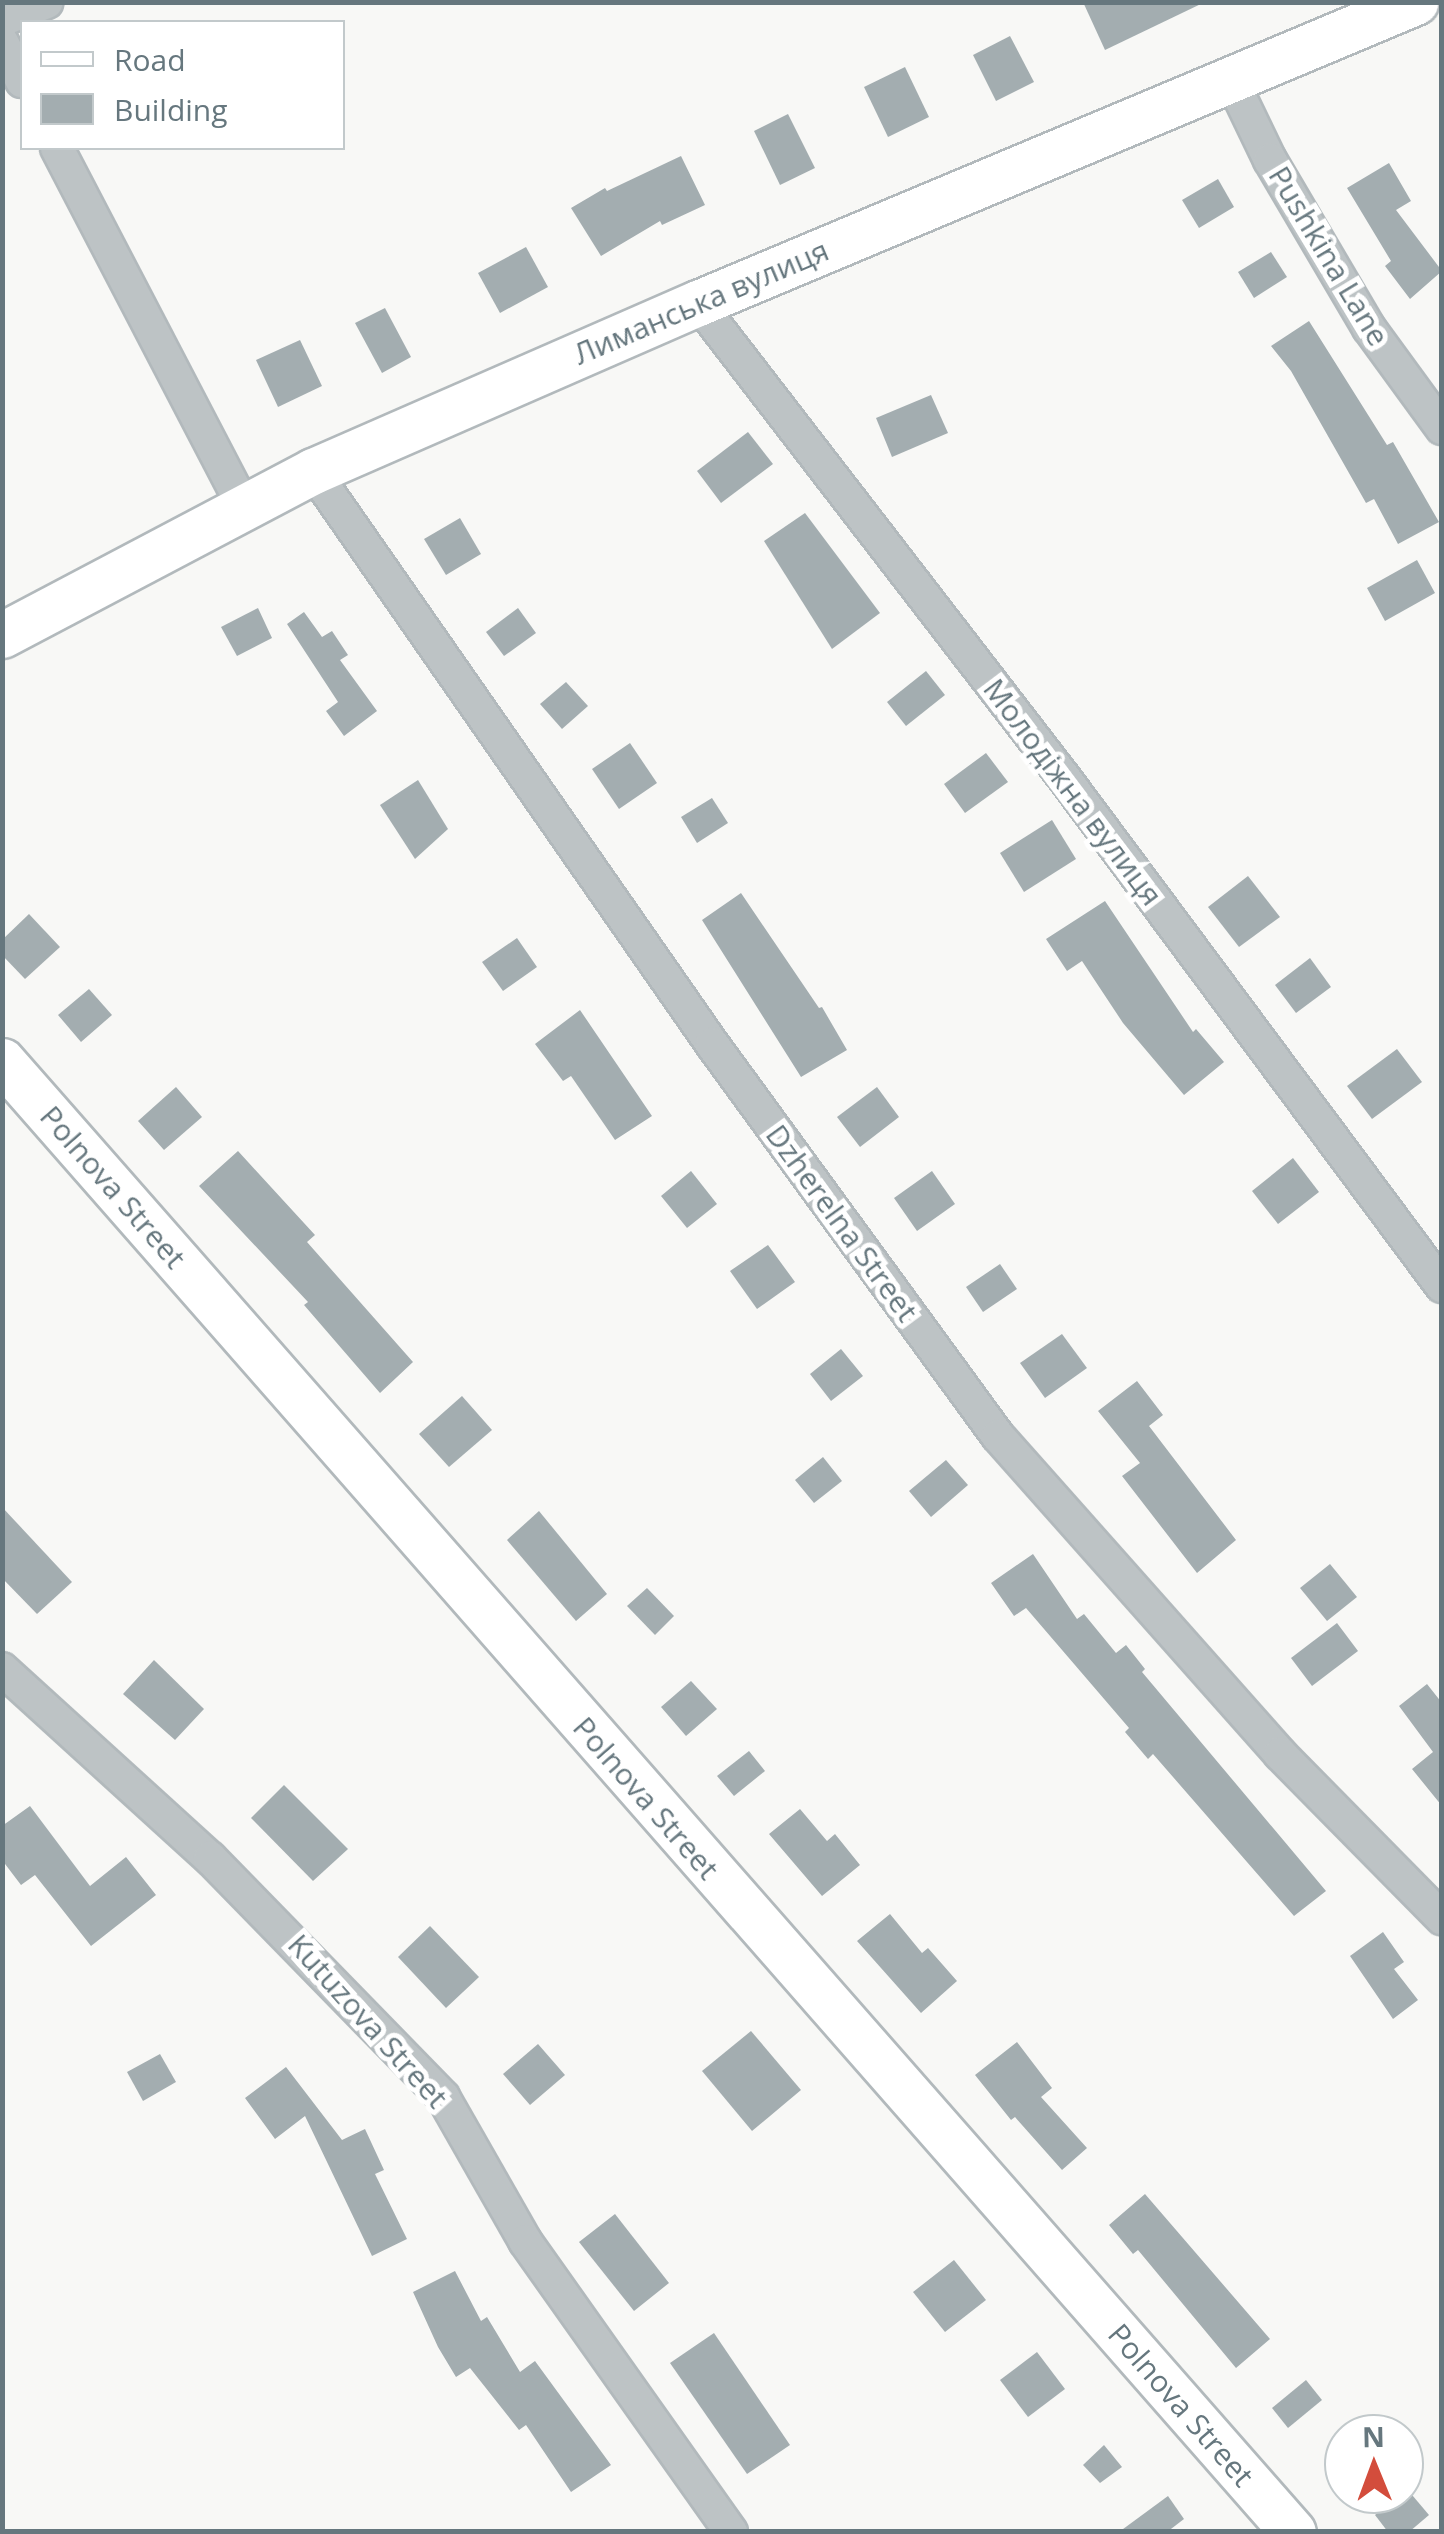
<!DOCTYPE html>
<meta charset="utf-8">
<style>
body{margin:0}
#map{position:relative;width:1444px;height:2534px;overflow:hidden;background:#f8f8f6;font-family:"Open Sans",sans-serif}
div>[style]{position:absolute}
.building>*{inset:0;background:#a3adb0}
.roads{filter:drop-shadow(2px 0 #b2b9bc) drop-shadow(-2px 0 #b2b9bc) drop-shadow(0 2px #b2b9bc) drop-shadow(0 -2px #b2b9bc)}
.street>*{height:32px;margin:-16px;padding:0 16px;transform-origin:16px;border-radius:16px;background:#bdc3c5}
.secondary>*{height:45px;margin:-22.5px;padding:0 22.5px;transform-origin:22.5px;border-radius:22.5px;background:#fff}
span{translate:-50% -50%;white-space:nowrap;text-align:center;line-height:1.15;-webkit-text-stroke:10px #fff;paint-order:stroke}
.street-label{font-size:30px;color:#66777e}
.frame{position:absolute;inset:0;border:5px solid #66777e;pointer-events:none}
.legend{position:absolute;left:20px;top:20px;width:325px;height:130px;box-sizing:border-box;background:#fff;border:2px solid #c2c9cb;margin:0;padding:12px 18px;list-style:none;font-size:30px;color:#66777e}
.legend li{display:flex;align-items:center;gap:20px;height:50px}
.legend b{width:50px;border:2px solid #c2c9cb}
.north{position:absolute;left:1324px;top:2414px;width:100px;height:100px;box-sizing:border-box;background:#fff;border:2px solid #c2c9cb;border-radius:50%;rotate:359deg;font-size:28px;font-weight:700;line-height:40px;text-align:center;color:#66777e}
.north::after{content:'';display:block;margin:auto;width:35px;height:45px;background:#d34d3c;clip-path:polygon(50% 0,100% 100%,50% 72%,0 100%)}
</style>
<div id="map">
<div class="building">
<div style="clip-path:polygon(1083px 2px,1205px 2px,1105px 50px)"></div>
<div style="clip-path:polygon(1010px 36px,1034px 82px,996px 101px,973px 55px)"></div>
<div style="clip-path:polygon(905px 67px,929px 117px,888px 137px,864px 87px)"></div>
<div style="clip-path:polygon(788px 114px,815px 168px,780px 185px,754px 131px)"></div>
<div style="clip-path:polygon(681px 156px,705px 205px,662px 225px,660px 221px,601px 256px,571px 208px,605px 188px,607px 191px)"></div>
<div style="clip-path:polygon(1389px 163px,1411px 201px,1396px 210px,1442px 271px,1410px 299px,1385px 266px,1391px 261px,1347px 188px)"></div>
<div style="clip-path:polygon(1218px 179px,1234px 207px,1199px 228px,1182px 200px)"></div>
<div style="clip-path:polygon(526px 247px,548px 287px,500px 313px,478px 273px)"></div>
<div style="clip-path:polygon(1271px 252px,1287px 277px,1254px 298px,1238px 272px)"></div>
<div style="clip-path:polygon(385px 308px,411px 357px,382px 373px,355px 323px)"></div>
<div style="clip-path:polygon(1309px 321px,1387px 445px,1393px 442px,1439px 522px,1398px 544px,1374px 499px,1366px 503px,1291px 371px,1271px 346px)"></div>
<div style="clip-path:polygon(300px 340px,322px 386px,278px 407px,256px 360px)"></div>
<div style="clip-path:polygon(931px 395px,948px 433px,892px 457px,876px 418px)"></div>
<div style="clip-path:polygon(748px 432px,773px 464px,721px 503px,697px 471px)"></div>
<div style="clip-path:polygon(805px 513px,880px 613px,832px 649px,764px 541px)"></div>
<div style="clip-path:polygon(460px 518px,481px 554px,446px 575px,424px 539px)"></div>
<div style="clip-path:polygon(1417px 560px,1435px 593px,1385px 621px,1367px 588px)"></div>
<div style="clip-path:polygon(258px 608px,272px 638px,237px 656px,221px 627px)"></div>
<div style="clip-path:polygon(518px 608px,536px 633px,504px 656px,486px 632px)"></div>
<div style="clip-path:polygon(304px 612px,322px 637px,332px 631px,348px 655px,340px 660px,377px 711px,344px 736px,326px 711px,338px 702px,287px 624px)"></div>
<div style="clip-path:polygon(926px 671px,945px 695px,906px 726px,887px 702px)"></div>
<div style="clip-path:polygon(566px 682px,588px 706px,562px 729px,540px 704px)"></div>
<div style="clip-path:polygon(630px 743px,657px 783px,619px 809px,592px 769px)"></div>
<div style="clip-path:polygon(986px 753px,1008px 782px,965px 813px,944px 784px)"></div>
<div style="clip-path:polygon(418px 780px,448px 829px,415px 859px,380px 805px)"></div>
<div style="clip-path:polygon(712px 798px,728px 823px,697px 843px,681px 817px)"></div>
<div style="clip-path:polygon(1052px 820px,1076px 859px,1024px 892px,1000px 853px)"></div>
<div style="clip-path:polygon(1248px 876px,1280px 917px,1239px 947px,1208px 907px)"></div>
<div style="clip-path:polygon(741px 893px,819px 1008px,822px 1007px,847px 1050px,801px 1077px,702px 920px)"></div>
<div style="clip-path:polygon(1105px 901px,1193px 1032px,1196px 1029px,1224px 1062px,1184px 1095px,1123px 1023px,1082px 961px,1067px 971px,1046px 939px)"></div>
<div style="clip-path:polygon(29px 914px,60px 947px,25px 979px,2px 955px,2px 940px)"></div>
<div style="clip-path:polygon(517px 938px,537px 967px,503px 991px,482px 962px)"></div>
<div style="clip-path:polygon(1310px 958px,1331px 987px,1296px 1013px,1275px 985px)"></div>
<div style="clip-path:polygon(89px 989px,112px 1015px,81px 1042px,58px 1015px)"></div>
<div style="clip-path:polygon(580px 1010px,652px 1116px,615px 1140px,571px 1076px,563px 1081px,535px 1044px)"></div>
<div style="clip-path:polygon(1397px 1049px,1422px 1082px,1372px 1119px,1347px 1086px)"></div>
<div style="clip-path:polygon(176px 1087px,202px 1117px,164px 1150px,138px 1121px)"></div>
<div style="clip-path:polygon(877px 1087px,899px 1117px,860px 1147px,837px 1117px)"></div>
<div style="clip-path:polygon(238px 1151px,315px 1235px,307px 1242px,413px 1362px,380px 1393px,304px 1305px,308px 1302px,199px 1186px)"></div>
<div style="clip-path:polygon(1293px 1158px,1319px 1192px,1278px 1224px,1252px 1191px)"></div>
<div style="clip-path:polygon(691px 1171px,717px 1204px,687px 1228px,661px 1196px)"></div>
<div style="clip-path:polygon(932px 1171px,955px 1204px,917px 1231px,894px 1198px)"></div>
<div style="clip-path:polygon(768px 1245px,795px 1282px,757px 1309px,730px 1271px)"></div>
<div style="clip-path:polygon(1000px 1264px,1017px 1289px,983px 1312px,966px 1287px)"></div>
<div style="clip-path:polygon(1062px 1334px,1087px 1368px,1045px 1398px,1020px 1363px)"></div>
<div style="clip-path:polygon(841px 1349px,863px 1376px,831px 1401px,810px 1374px)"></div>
<div style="clip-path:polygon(1137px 1381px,1163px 1415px,1149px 1426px,1236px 1540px,1197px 1573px,1122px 1476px,1140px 1463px,1098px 1411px)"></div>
<div style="clip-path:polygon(462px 1396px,492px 1430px,449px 1467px,419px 1434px)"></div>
<div style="clip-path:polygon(823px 1457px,842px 1481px,814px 1503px,795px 1480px)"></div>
<div style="clip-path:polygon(946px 1460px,968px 1485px,931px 1517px,909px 1491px)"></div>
<div style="clip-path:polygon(2px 1507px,72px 1582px,37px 1614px,2px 1578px)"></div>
<div style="clip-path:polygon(539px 1511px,607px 1594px,576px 1621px,507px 1540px)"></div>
<div style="clip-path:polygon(1033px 1554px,1077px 1619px,1084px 1614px,1116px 1653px,1126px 1645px,1145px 1669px,1142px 1672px,1326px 1891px,1294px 1916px,1153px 1754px,1148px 1759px,1125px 1732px,1129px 1728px,1026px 1608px,1014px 1616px,991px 1583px)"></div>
<div style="clip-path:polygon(1330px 1564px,1357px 1597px,1327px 1621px,1300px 1588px)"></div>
<div style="clip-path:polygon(647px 1588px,674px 1616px,655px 1635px,627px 1606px)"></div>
<div style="clip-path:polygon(1337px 1623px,1358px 1651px,1312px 1686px,1291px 1658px)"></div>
<div style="clip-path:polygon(154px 1660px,204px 1709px,175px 1740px,123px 1694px)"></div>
<div style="clip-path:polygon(691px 1681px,717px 1709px,686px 1736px,661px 1707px)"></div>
<div style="clip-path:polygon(1427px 1684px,1442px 1703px,1442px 1806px,1412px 1769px,1433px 1752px,1399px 1706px)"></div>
<div style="clip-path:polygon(749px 1751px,765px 1771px,734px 1796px,717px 1776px)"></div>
<div style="clip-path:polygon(284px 1785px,348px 1849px,313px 1881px,251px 1818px)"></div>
<div style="clip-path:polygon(30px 1806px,90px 1886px,126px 1857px,156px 1895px,91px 1946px,35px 1875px,21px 1885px,2px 1860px,2px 1826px)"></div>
<div style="clip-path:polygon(800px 1809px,827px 1841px,835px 1834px,860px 1865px,822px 1896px,769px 1834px)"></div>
<div style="clip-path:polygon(890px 1914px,922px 1953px,928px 1948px,957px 1981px,921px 2013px,857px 1941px)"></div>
<div style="clip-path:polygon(430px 1926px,479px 1977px,446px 2008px,398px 1957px)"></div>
<div style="clip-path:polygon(1383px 1932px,1404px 1962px,1394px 1969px,1418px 2000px,1393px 2019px,1350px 1956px)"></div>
<div style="clip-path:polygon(751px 2031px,801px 2090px,752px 2131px,702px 2071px)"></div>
<div style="clip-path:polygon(1017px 2042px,1052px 2088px,1041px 2097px,1087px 2148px,1062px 2170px,1015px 2117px,1011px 2120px,975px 2075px)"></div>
<div style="clip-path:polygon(538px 2044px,565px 2075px,530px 2105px,503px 2074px)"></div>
<div style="clip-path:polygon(160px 2054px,176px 2082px,143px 2101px,127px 2072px)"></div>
<div style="clip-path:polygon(286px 2067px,342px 2140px,365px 2129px,384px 2170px,375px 2174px,407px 2239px,372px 2256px,305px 2116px,275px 2139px,245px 2098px)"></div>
<div style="clip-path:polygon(1145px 2194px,1270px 2339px,1236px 2368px,1138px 2250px,1133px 2254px,1109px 2225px)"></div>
<div style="clip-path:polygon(615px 2214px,669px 2283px,634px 2311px,579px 2242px)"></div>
<div style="clip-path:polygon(954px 2260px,986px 2300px,945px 2332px,913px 2292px)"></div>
<div style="clip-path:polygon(455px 2271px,481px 2321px,487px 2317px,520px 2372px,535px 2361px,611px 2465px,571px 2492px,526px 2425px,519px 2430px,470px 2368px,456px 2377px,438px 2347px,413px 2292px)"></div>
<div style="clip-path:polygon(714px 2333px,790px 2445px,747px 2474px,670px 2363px)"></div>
<div style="clip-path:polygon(1037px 2352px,1065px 2389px,1028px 2417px,1000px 2380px)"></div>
<div style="clip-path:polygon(1306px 2380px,1322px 2400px,1288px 2428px,1272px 2408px)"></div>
<div style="clip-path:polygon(1104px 2445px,1122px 2467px,1100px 2483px,1083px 2465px)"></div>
<div style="clip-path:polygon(1407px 2489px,1429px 2515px,1409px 2532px,1388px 2532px,1375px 2515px)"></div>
<div style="clip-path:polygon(1168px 2496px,1184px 2519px,1167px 2532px,1119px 2532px)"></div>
</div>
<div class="roads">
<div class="street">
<div style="left:2px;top:20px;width:48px;rotate:-21.8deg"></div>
<div style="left:2px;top:42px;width:44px;rotate:62.9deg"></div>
<div style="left:1230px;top:77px;width:92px;rotate:64.3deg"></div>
<div style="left:1270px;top:160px;width:195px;rotate:59.5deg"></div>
<div style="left:1369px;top:328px;width:124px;rotate:53.9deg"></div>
<div style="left:57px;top:148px;width:403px;rotate:62.5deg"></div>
<div style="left:698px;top:303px;width:601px;rotate:52.37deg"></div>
<div style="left:1065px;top:779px;width:632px;rotate:53.37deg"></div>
<div style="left:313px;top:471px;width:698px;rotate:55.15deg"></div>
<div style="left:712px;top:1044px;width:485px;rotate:53.9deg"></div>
<div style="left:998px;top:1436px;width:425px;rotate:48.4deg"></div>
<div style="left:1280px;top:1754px;width:231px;rotate:45.4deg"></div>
<div style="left:2px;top:1669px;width:281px;rotate:42.3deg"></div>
<div style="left:210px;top:1858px;width:334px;rotate:45.7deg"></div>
<div style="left:443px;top:2097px;width:166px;rotate:60.3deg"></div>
<div style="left:525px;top:2241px;width:357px;rotate:54.7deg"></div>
</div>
<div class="secondary">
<div style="left:2px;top:635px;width:352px;rotate:-27.8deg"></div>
<div style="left:313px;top:471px;width:420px;rotate:-23.6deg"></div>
<div style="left:698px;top:303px;width:778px;rotate:-22.77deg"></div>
<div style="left:2px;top:1061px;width:1957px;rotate:48.73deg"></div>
</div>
</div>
<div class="street-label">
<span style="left:1329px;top:256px;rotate:59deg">Pushkina Lane</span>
<span style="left:701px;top:302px;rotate:-23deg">Лиманська вулиця</span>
<span style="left:1073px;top:792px;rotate:53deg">Молодіжна вулиця</span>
<span style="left:113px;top:1187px;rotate:49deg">Polnova Street</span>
<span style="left:842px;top:1223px;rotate:54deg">Dzherelna Street</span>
<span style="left:646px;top:1798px;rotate:49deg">Polnova Street</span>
<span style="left:368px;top:2021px;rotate:48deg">Kutuzova Street</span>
<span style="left:1181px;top:2405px;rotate:49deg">Polnova Street</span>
</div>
<div class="frame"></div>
<ul class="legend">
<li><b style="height:12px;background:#fff"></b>Road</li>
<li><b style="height:28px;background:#a3adb0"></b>Building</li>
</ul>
<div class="north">N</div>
</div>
